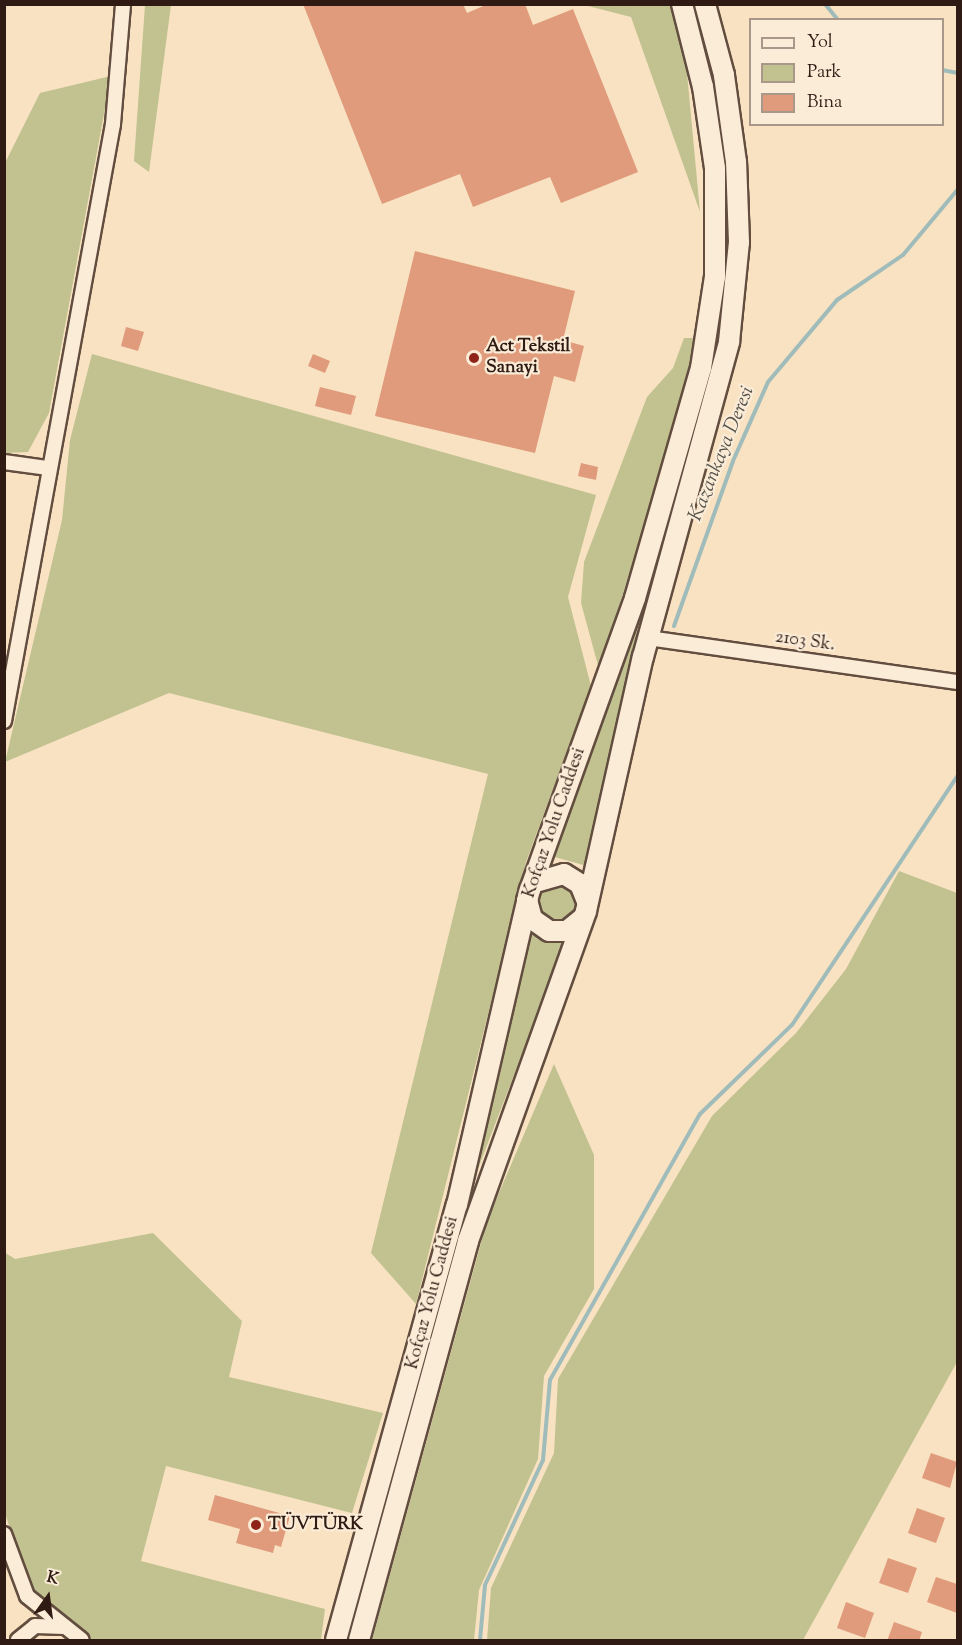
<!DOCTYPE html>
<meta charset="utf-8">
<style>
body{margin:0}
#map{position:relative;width:962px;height:1645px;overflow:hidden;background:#f9e2c2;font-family:"Sorts Mill Goudy",serif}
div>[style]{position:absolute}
.green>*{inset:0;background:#c1c290}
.round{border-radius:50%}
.stream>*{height:4px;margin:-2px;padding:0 2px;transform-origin:2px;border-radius:2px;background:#a0bcba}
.building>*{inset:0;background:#df9b7b}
.roads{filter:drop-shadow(2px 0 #624d3f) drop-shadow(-2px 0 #624d3f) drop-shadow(0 2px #624d3f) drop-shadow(0 -2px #624d3f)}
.street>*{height:14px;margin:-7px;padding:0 7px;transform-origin:7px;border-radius:7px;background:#fbecd7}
.secondary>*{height:20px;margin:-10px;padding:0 10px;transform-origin:10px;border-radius:10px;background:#fbecd7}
.dots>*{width:16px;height:16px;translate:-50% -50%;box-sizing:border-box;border:3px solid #fbecd7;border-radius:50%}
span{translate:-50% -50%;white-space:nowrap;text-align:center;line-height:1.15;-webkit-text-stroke:4.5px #fbecd7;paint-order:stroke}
.poi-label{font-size:18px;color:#2f1b13;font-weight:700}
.left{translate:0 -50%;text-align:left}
.street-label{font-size:18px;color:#2f1b13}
.water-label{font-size:20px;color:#57534d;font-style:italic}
.frame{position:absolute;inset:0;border:6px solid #2f1b13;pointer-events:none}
.legend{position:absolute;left:749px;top:18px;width:195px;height:108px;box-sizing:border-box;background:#fbecd7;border:2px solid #a99889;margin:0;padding:8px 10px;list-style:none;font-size:18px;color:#2f1b13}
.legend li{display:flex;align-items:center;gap:12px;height:30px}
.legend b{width:30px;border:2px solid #a99889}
.north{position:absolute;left:18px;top:1567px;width:60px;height:60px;-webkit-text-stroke:4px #fbecd7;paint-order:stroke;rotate:14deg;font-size:16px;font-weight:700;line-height:24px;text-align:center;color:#2f1b13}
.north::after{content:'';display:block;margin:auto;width:21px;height:27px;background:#2f1b13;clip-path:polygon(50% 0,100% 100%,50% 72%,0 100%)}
</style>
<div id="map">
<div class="green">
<div style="clip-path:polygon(145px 5px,171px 5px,149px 172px,134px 161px)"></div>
<div style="clip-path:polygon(584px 5px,670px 5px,685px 52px,700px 212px,631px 17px)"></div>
<div style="clip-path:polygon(111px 76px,49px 413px,28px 452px,5px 453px,4px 165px,40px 93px)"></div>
<div style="clip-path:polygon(684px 338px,695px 338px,679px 418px,599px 669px,581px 603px,584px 562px,647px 397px,673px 368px)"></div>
<div style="clip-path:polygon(92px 354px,596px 495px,568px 597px,591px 686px,526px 862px,416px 1304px,371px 1253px,488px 774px,169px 693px,5px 762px,62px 520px,70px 440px)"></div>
<div style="clip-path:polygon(648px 592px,587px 866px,551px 856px)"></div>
<div style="clip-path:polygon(899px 871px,957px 893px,957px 1362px,803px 1640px,487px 1640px,491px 1588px,554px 1453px,558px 1379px,712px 1116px,796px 1033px,846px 969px)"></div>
<div class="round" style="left:539px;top:883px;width:38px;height:38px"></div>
<div style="clip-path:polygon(528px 934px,564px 944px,468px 1195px)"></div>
<div style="clip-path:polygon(554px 1064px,594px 1155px,594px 1289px,544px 1376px,538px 1459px,479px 1590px,474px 1640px,372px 1640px,487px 1221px)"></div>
<div style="clip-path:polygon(153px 1233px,242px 1321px,229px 1377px,383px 1413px,352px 1513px,166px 1466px,141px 1561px,325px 1609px,321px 1640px,89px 1640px,31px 1593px,5px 1513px,4px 1252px,15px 1259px)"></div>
</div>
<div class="stream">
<div style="left:825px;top:4px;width:21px;rotate:51deg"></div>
<div style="left:942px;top:70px;width:16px;rotate:11deg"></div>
<div style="left:674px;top:626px;width:175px;rotate:-70.3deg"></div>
<div style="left:733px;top:461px;width:86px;rotate:-66.1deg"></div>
<div style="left:768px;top:382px;width:107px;rotate:-49.9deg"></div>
<div style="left:837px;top:300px;width:80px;rotate:-34.3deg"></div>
<div style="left:903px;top:255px;width:86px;rotate:-50.2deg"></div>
<div style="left:480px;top:1640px;width:55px;rotate:-84.8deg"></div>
<div style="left:485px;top:1585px;width:138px;rotate:-65.1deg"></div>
<div style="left:543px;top:1460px;width:80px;rotate:-85deg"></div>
<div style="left:550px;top:1380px;width:305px;rotate:-60.6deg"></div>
<div style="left:700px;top:1114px;width:128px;rotate:-44.1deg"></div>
<div style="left:792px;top:1025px;width:300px;rotate:-56.4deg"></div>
</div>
<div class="building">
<div style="clip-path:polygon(303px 4px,463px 4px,467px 13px,488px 4px,525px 4px,533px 25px,573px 9px,638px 172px,561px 203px,550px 177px,473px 207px,460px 174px,382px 204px)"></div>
<div style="clip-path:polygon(415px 251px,575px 291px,563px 340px,584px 346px,575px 382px,554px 376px,535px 453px,375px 416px)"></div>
<div style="clip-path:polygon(126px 327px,144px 332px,138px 351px,121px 346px)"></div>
<div style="clip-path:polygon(313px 354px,330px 361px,325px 373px,308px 366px)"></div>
<div style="clip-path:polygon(320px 387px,356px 396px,351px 415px,315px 406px)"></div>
<div style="clip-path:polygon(581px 463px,598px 467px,596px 480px,578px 476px)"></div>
<div style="clip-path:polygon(931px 1453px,957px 1462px,950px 1488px,922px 1478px)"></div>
<div style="clip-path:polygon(215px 1495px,290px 1516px,281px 1547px,275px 1545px,273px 1553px,236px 1543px,240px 1529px,208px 1520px)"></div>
<div style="clip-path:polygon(917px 1508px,945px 1518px,936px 1543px,908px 1533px)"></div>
<div style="clip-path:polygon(888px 1558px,917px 1568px,908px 1593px,879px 1583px)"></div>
<div style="clip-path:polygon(936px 1577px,957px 1584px,957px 1613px,927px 1602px)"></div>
<div style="clip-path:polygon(846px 1602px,874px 1613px,865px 1638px,837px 1628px)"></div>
<div style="clip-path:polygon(894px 1622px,922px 1632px,919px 1641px,887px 1641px)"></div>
</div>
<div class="roads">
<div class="street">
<div style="left:4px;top:462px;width:43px;rotate:7.9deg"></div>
<div style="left:648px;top:638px;width:313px;rotate:8.1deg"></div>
<div style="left:4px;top:721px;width:607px;rotate:-79.65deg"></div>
<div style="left:113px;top:124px;width:120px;rotate:-85.2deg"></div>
<div style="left:4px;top:1534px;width:66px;rotate:69.6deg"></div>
<div style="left:27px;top:1596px;width:70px;rotate:38.7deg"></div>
<div style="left:18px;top:1640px;width:22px;rotate:-39deg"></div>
<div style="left:35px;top:1626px;width:29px;rotate:2deg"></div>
</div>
<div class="secondary">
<div style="left:536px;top:882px;width:29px;rotate:-16deg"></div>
<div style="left:564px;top:874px;width:19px;rotate:32deg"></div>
<div style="left:580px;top:884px;width:18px;rotate:68deg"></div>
<div style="left:527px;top:900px;width:20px;rotate:75deg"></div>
<div style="left:532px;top:919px;width:21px;rotate:35deg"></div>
<div style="left:549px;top:931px;width:18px"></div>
<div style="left:567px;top:931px;width:19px;rotate:-39deg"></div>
<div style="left:336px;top:1640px;width:452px;rotate:-74.5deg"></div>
<div style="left:457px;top:1205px;width:323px;rotate:-77deg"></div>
<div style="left:530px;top:890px;width:310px;rotate:-70.2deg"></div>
<div style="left:635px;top:598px;width:239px;rotate:-74deg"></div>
<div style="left:701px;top:368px;width:92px;rotate:-81.3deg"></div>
<div style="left:715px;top:277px;width:109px;rotate:-90deg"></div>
<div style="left:715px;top:168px;width:82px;rotate:-98.4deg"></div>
<div style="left:703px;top:87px;width:86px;rotate:-104.2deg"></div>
<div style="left:359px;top:1640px;width:414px;rotate:-74.7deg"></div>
<div style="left:468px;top:1241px;width:350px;rotate:-70.3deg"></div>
<div style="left:586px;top:911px;width:260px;rotate:-77.4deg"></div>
<div style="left:643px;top:657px;width:327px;rotate:-74.7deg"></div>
<div style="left:729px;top:342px;width:100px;rotate:-84.3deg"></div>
<div style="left:739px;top:242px;width:80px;rotate:-92.1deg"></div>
<div style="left:736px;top:162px;width:88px;rotate:-97.9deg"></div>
<div style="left:724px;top:75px;width:73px;rotate:-105deg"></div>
</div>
</div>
<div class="dots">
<div style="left:474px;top:358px;background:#8f2418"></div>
<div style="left:256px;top:1525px;background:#8f2418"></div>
</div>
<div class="poi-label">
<span class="left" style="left:486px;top:358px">Act Tekstil<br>Sanayi</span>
<span class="left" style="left:268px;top:1525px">TÜVTÜRK</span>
</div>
<div class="street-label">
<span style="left:805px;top:642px;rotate:8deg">2103 Sk.</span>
<span style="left:555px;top:823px;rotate:-71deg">Kofçaz Yolu Caddesi</span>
<span style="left:433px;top:1293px;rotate:-75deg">Kofçaz Yolu Caddesi</span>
</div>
<div class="water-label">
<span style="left:722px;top:454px;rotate:-68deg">Kazankaya Deresi</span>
</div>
<div class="frame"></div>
<ul class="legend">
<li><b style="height:8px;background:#fbecd7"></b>Yol</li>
<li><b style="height:16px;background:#c1c290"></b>Park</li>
<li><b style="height:16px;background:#df9b7b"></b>Bina</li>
</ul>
<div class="north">K</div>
</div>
